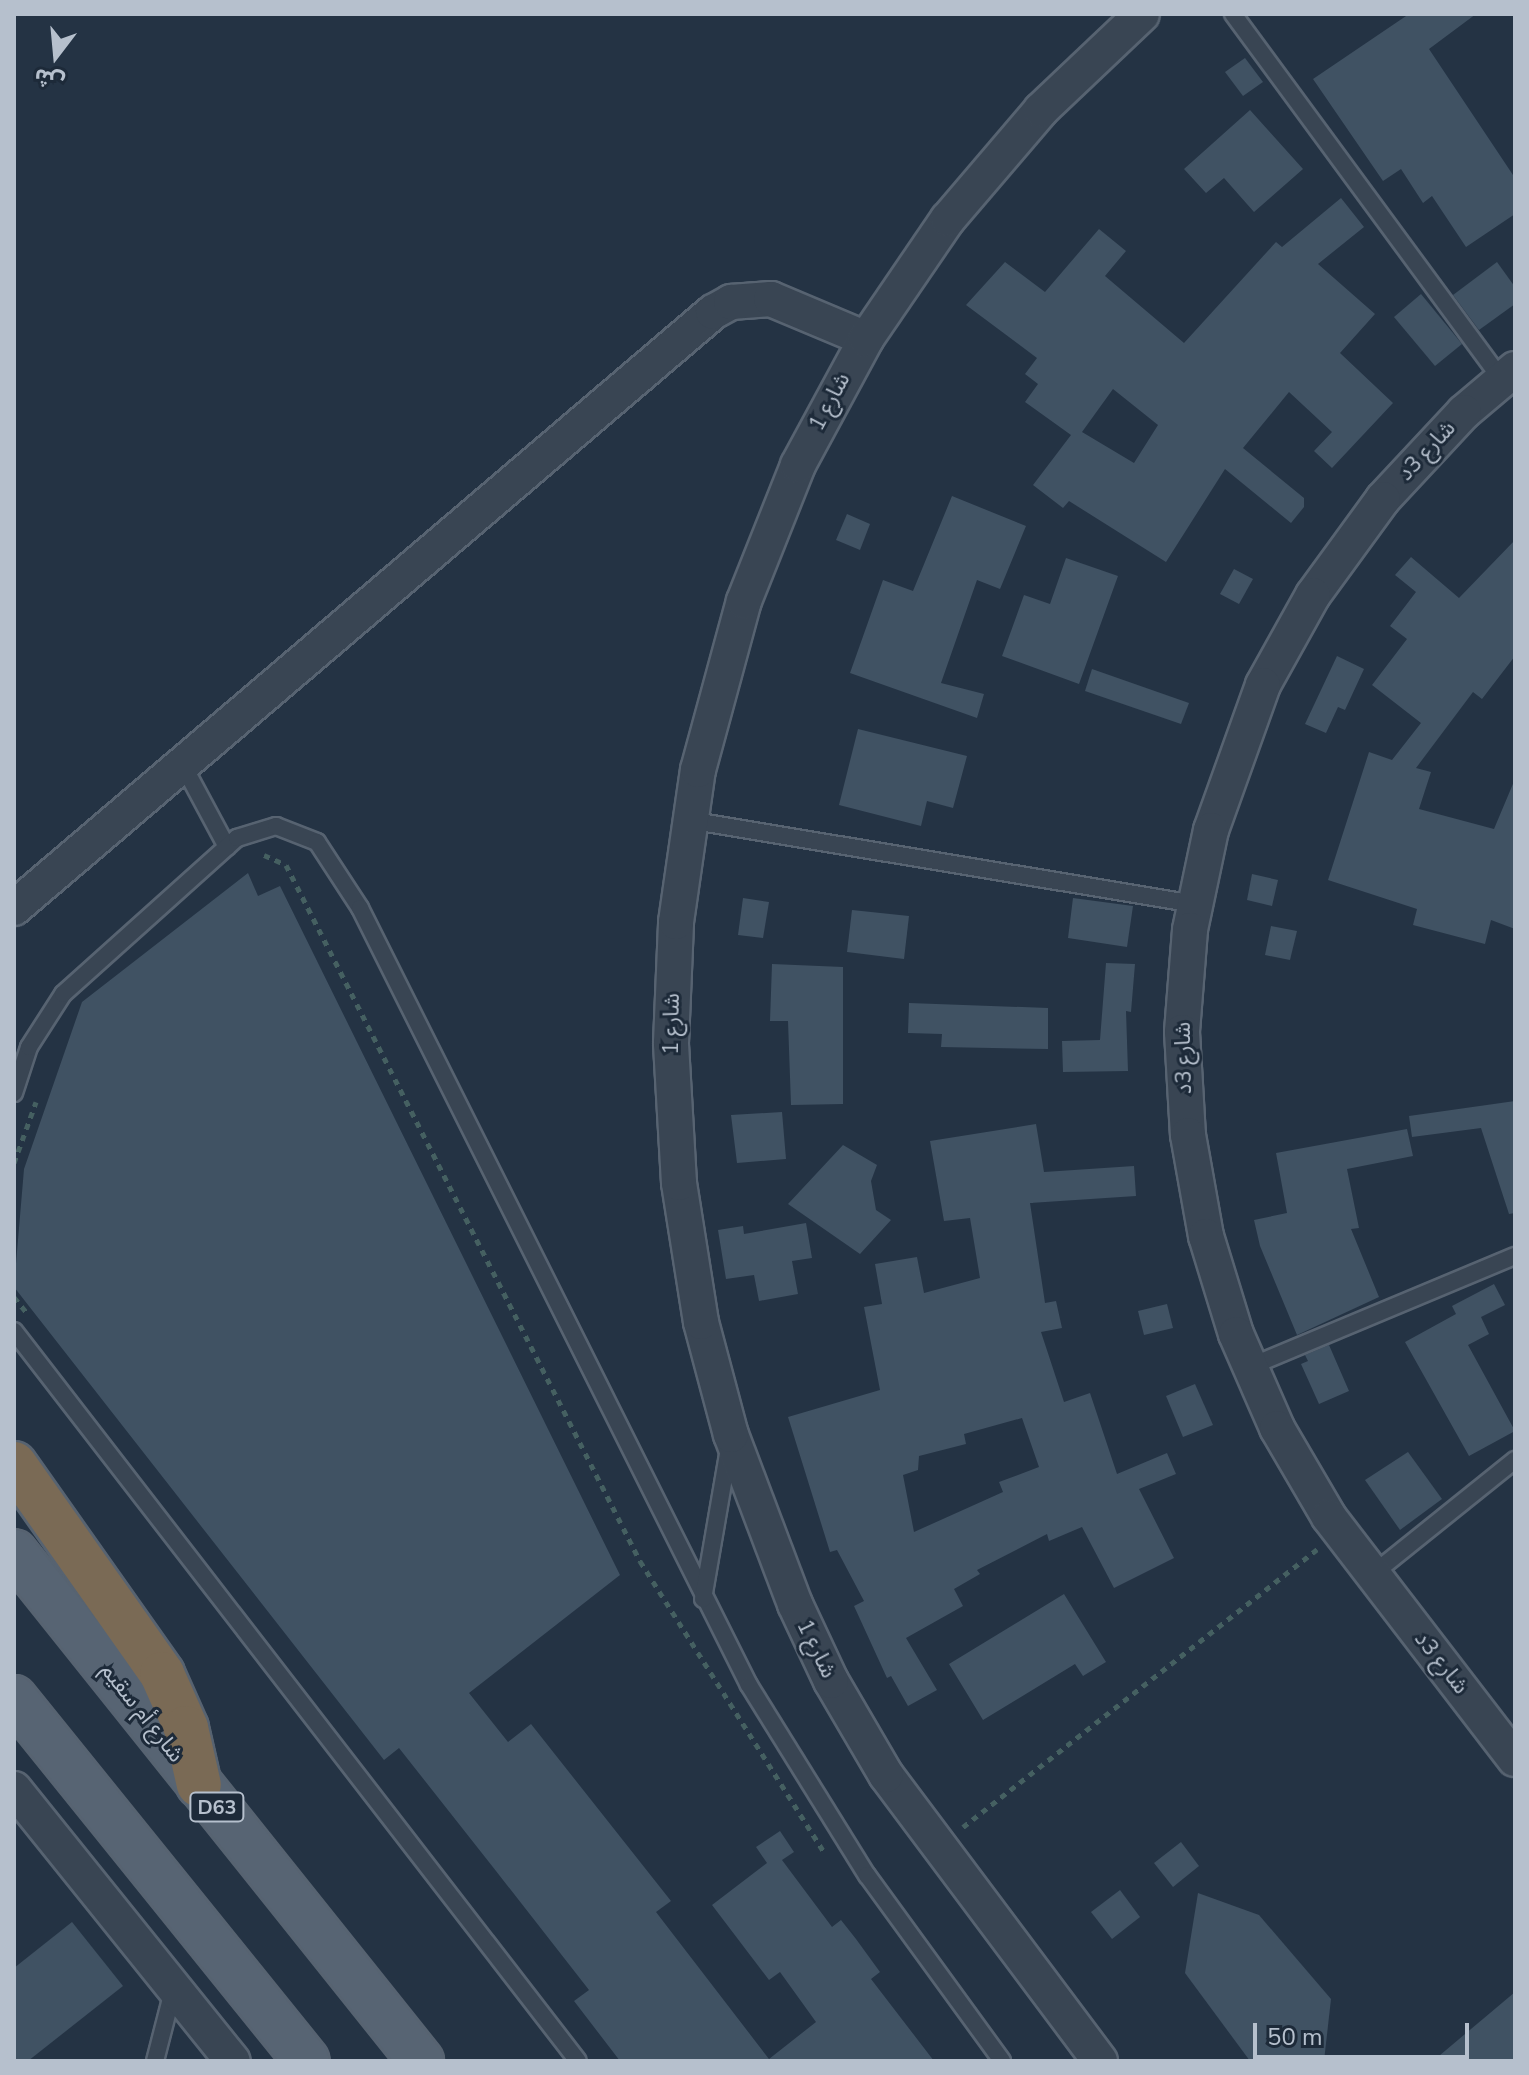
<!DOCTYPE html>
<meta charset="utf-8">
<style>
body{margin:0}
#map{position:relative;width:1529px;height:2075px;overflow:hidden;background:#243344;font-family:"Nunito Sans","Noto Sans Arabic",sans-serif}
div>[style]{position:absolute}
.building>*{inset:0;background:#405263}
.path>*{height:5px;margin-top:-2.5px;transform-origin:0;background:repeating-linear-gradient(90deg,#456061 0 6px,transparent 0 12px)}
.roads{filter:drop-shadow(2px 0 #576371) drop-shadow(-2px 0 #576371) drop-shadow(0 2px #576371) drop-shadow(0 -2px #576371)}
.lane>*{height:16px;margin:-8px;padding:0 8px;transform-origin:8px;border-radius:8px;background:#394553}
.street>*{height:34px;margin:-17px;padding:0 17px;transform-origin:17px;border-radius:17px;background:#394553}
.primary>*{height:44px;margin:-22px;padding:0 22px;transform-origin:22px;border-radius:22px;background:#576473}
.highway>*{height:44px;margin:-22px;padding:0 22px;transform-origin:22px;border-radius:22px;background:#7a6a55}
span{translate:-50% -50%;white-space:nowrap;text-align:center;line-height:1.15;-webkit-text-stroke:6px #1d2a39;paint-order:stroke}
.shield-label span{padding:2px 6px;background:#1d2a39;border:2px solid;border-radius:6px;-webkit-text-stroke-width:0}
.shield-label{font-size:20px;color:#b6c0cd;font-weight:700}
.street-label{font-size:22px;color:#b6c0cd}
.frame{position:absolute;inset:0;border:16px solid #b6c0cd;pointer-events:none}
.north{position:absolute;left:16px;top:16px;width:80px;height:80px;-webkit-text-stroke:6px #1d2a39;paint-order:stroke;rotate:196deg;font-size:22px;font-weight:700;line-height:32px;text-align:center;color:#b6c0cd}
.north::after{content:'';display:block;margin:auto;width:28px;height:36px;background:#b6c0cd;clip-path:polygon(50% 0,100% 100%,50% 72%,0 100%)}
.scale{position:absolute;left:1253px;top:2023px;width:216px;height:36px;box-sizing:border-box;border:4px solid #b6c0cd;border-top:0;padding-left:10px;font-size:24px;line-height:28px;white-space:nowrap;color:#b6c0cd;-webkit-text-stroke:6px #1d2a39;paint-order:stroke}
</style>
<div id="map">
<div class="building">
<div style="clip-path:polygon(1409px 14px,1476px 14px,1429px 49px,1515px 178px,1515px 214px,1466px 247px,1432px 196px,1423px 203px,1401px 169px,1383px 181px,1313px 79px)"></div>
<div style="clip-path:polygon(1245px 58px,1263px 82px,1243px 96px,1225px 72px)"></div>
<div style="clip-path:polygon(1250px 110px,1303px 169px,1254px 212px,1224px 178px,1206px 193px,1184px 169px)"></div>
<div style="clip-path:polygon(evenodd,1341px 198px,1364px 227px,1318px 264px,1375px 314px,1340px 353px,1393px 403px,1332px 468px,1314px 451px,1332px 432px,1289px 392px,1243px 448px,1304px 498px,1304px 507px,1291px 523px,1225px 469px,1166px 562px,1069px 501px,1063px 508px,1033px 485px,1071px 435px,1025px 402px,1038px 384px,1025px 374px,1037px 358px,966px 305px,1005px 262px,1045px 292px,1099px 229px,1126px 251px,1105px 276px,1184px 343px,1276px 242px,1282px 247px,1341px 198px,1113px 389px,1158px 425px,1134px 463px,1082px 432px,1113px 389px)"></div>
<div style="clip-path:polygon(1497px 262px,1515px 287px,1515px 304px,1479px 330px,1453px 295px)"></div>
<div style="clip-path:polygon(1421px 294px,1462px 344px,1435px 366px,1394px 317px)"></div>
<div style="clip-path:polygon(952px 496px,1026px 526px,1000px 589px,977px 580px,941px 683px,984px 694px,977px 718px,850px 673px,883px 580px,913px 591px)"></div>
<div style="clip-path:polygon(847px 514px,870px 524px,860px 550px,836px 540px)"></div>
<div style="clip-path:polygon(1515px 540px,1515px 656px,1482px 699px,1473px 692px,1416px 768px,1431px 772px,1419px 809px,1494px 829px,1515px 779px,1515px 929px,1491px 920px,1485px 944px,1413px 925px,1417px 909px,1328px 880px,1369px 752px,1392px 760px,1421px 723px,1372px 685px,1407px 639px,1390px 626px,1416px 592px,1395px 575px,1411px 557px,1459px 598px)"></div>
<div style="clip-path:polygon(1066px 558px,1118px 576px,1079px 684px,1002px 656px,1024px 595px,1050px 604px)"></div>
<div style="clip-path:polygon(1234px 569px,1253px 579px,1239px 604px,1220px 594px)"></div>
<div style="clip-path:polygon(1337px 656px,1364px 669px,1345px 710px,1338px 707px,1326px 733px,1305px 724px)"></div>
<div style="clip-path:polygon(1092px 669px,1189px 703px,1181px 724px,1085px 691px)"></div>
<div style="clip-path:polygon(858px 729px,967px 756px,953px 808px,927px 801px,921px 826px,839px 805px)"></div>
<div style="clip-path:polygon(248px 873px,258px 896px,280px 886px,620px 1575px,469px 1693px,508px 1742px,531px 1724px,671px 1901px,656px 1912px,769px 2059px,816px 2022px,780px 1972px,769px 1980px,712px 1905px,767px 1863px,756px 1847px,780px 1831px,794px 1852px,782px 1860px,832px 1927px,841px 1920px,856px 1939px,880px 1972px,871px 1979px,934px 2061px,620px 2061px,574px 2001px,589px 1990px,496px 1871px,399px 1748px,384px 1760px,14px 1287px,24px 1169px,82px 1002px)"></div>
<div style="clip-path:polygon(1252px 874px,1278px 880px,1272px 906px,1247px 900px)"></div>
<div style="clip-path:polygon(743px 898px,769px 902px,763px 938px,738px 935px)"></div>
<div style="clip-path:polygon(1073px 898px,1133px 906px,1127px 947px,1068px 938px)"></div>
<div style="clip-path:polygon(852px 910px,909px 916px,904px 959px,847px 952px)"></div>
<div style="clip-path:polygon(1271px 926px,1297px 931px,1290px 960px,1265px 955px)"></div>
<div style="clip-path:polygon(1106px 963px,1135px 964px,1131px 1012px,1126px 1011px,1128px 1071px,1063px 1072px,1062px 1041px,1100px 1040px)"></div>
<div style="clip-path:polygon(772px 964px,843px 967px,843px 1104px,791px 1105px,788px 1021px,770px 1021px)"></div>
<div style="clip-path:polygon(909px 1003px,1048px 1008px,1048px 1049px,941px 1047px,942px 1034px,908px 1033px)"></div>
<div style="clip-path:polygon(1515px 1101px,1515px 1213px,1509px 1214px,1481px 1128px,1412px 1137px,1409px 1116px)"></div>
<div style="clip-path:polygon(782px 1112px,786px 1159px,737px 1163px,731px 1115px)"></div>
<div style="clip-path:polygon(evenodd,1036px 1124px,1044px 1172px,1134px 1166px,1136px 1196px,1030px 1203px,1045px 1303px,1056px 1301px,1062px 1328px,1041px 1332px,1064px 1402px,1090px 1393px,1117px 1474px,1167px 1453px,1176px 1474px,1139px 1489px,1174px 1558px,1114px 1588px,1082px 1527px,1049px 1541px,1047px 1534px,977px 1570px,980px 1574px,954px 1589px,963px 1606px,906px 1638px,937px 1690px,908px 1706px,891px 1676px,887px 1678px,854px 1606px,864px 1601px,837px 1550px,830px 1552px,788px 1417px,880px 1390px,864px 1307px,882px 1304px,875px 1264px,917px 1257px,924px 1293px,980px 1278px,970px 1218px,944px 1221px,930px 1141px,1036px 1124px,1022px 1418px,1039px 1467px,999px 1482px,1003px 1492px,914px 1532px,903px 1475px,918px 1470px,919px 1456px,966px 1444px,964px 1434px,1022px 1418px)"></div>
<div style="clip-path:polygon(1407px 1129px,1413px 1156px,1347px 1169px,1359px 1228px,1351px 1229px,1379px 1297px,1297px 1335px,1260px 1246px,1254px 1220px,1287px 1213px,1276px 1153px)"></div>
<div style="clip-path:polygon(843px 1145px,877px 1165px,871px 1181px,876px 1210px,891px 1220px,860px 1254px,788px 1204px)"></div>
<div style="clip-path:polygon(806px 1223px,812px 1258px,792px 1261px,798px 1294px,759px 1301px,754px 1275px,726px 1279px,718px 1230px,743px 1226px,744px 1234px)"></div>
<div style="clip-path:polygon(1494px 1284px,1505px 1305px,1481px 1317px,1489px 1334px,1468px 1345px,1515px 1431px,1469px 1456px,1405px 1342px,1456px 1314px,1452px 1306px)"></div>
<div style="clip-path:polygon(1167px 1304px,1173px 1328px,1144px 1335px,1138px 1311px)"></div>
<div style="clip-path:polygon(1329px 1345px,1349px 1391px,1319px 1404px,1301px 1364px,1308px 1361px,1305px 1355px)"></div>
<div style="clip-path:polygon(1195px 1384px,1213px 1425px,1183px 1437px,1166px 1396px)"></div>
<div style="clip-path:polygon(1408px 1452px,1442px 1499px,1400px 1530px,1365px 1480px)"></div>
<div style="clip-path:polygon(1064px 1594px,1106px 1662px,1083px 1676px,1075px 1664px,983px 1720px,949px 1664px)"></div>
<div style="clip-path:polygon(1181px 1842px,1199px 1866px,1173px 1887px,1154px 1863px)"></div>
<div style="clip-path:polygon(1120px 1890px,1140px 1917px,1112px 1939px,1091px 1912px)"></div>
<div style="clip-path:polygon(1198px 1893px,1259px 1915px,1331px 1999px,1324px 2061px,1250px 2061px,1185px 1973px)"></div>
<div style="clip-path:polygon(72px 1922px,123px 1986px,28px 2061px,14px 2061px,14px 1968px)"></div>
<div style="clip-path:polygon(1515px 1992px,1515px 2061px,1433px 2061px)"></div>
</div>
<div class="path">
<div style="left:264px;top:855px;width:24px;rotate:24deg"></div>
<div style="left:286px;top:865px;width:781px;rotate:63.04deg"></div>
<div style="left:640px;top:1561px;width:343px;rotate:57.7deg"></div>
<div style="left:14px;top:1163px;width:65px;rotate:-70.2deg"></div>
<div style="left:14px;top:1297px;width:19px;rotate:51deg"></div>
<div style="left:963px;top:1827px;width:450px;rotate:-38.1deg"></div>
</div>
<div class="roads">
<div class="lane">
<div style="left:1233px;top:14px;width:454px;rotate:53.7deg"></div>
<div style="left:183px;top:765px;width:93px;rotate:61.8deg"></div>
<div style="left:688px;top:820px;width:514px;rotate:9.41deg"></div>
<div style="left:14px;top:1093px;width:48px;rotate:-71.9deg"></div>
<div style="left:29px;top:1047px;width:63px;rotate:-57.3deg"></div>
<div style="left:63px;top:994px;width:234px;rotate:-41.9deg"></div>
<div style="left:237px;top:838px;width:41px;rotate:-17.1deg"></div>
<div style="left:276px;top:826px;width:44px;rotate:21.3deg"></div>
<div style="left:317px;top:842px;width:79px;rotate:56.9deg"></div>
<div style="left:360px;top:908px;width:869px;rotate:63.41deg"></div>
<div style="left:749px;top:1685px;width:224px;rotate:58.2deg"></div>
<div style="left:867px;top:1875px;width:230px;rotate:54deg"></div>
<div style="left:14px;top:1331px;width:922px;rotate:52.31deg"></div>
<div style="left:1249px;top:1367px;width:288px;rotate:-22.7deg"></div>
<div style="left:1373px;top:1574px;width:182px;rotate:-38.8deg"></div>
<div style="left:703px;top:1599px;width:152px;rotate:-80.2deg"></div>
<div style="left:155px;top:2061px;width:76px;rotate:-75.6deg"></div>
</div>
<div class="street">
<div style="left:1515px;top:369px;width:67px;rotate:139.9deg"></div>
<div style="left:1464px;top:412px;width:119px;rotate:133deg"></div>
<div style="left:1383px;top:499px;width:119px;rotate:126.1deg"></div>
<div style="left:1313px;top:595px;width:103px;rotate:119.1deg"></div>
<div style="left:1263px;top:685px;width:154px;rotate:109.7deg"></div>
<div style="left:1211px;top:830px;width:102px;rotate:101.9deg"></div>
<div style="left:1190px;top:930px;width:102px;rotate:94.5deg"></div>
<div style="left:1182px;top:1032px;width:103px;rotate:86.7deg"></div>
<div style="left:1188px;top:1135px;width:103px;rotate:79.9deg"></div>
<div style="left:1206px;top:1236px;width:102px;rotate:73deg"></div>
<div style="left:1236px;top:1334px;width:103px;rotate:66.4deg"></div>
<div style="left:1277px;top:1428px;width:103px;rotate:59.7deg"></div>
<div style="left:1329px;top:1517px;width:305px;rotate:52.5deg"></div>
<div style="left:14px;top:908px;width:919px;rotate:-40.45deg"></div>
<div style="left:713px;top:312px;width:21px;rotate:-29deg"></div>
<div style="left:731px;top:302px;width:40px;rotate:-4.3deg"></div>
<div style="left:771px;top:299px;width:103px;rotate:22.8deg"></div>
<div style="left:14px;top:1789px;width:349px;rotate:51.2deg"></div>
<div style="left:1100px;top:2061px;width:357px;rotate:-126.8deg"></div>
<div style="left:886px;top:1775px;width:109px;rotate:-120.3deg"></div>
<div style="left:831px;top:1681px;width:85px;rotate:-115.1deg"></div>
<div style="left:795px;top:1604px;width:181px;rotate:-110.7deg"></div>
<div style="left:731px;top:1435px;width:117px;rotate:-104.9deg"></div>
<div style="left:701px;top:1322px;width:141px;rotate:-99deg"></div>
<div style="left:679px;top:1183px;width:140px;rotate:-93.3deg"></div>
<div style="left:671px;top:1043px;width:121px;rotate:-87.6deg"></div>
<div style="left:676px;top:922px;width:154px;rotate:-81.8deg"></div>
<div style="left:698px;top:770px;width:175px;rotate:-74.8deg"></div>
<div style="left:744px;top:601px;width:146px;rotate:-68.3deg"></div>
<div style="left:798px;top:465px;width:143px;rotate:-61.6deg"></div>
<div style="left:866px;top:339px;width:145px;rotate:-55.7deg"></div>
<div style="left:948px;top:219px;width:143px;rotate:-49.5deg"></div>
<div style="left:1041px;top:110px;width:139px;rotate:-43.5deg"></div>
</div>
<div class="primary">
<div style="left:14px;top:1552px;width:652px;rotate:51.35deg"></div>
<div style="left:14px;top:1698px;width:466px;rotate:51.1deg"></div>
</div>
<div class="highway">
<div style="left:14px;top:1464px;width:257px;rotate:54.8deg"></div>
<div style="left:162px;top:1674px;width:59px;rotate:66deg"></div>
<div style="left:186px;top:1728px;width:58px;rotate:77.2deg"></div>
</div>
</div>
<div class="shield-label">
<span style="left:217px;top:1807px">D63</span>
</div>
<div class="street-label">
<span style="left:830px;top:402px;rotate:-62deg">شارع 1</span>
<span style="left:1427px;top:451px;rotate:-47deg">شارع 3د</span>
<span style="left:672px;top:1024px;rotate:-89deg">شارع 1</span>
<span style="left:1184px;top:1058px;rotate:-91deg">شارع 3د</span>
<span style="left:816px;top:1649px;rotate:64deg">شارع 1</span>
<span style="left:1441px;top:1663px;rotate:52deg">شارع 3د</span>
<span style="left:142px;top:1713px;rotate:52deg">شارع أم سقيم</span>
</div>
<div class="frame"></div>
<div class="north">ش</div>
<div class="scale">50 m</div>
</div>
